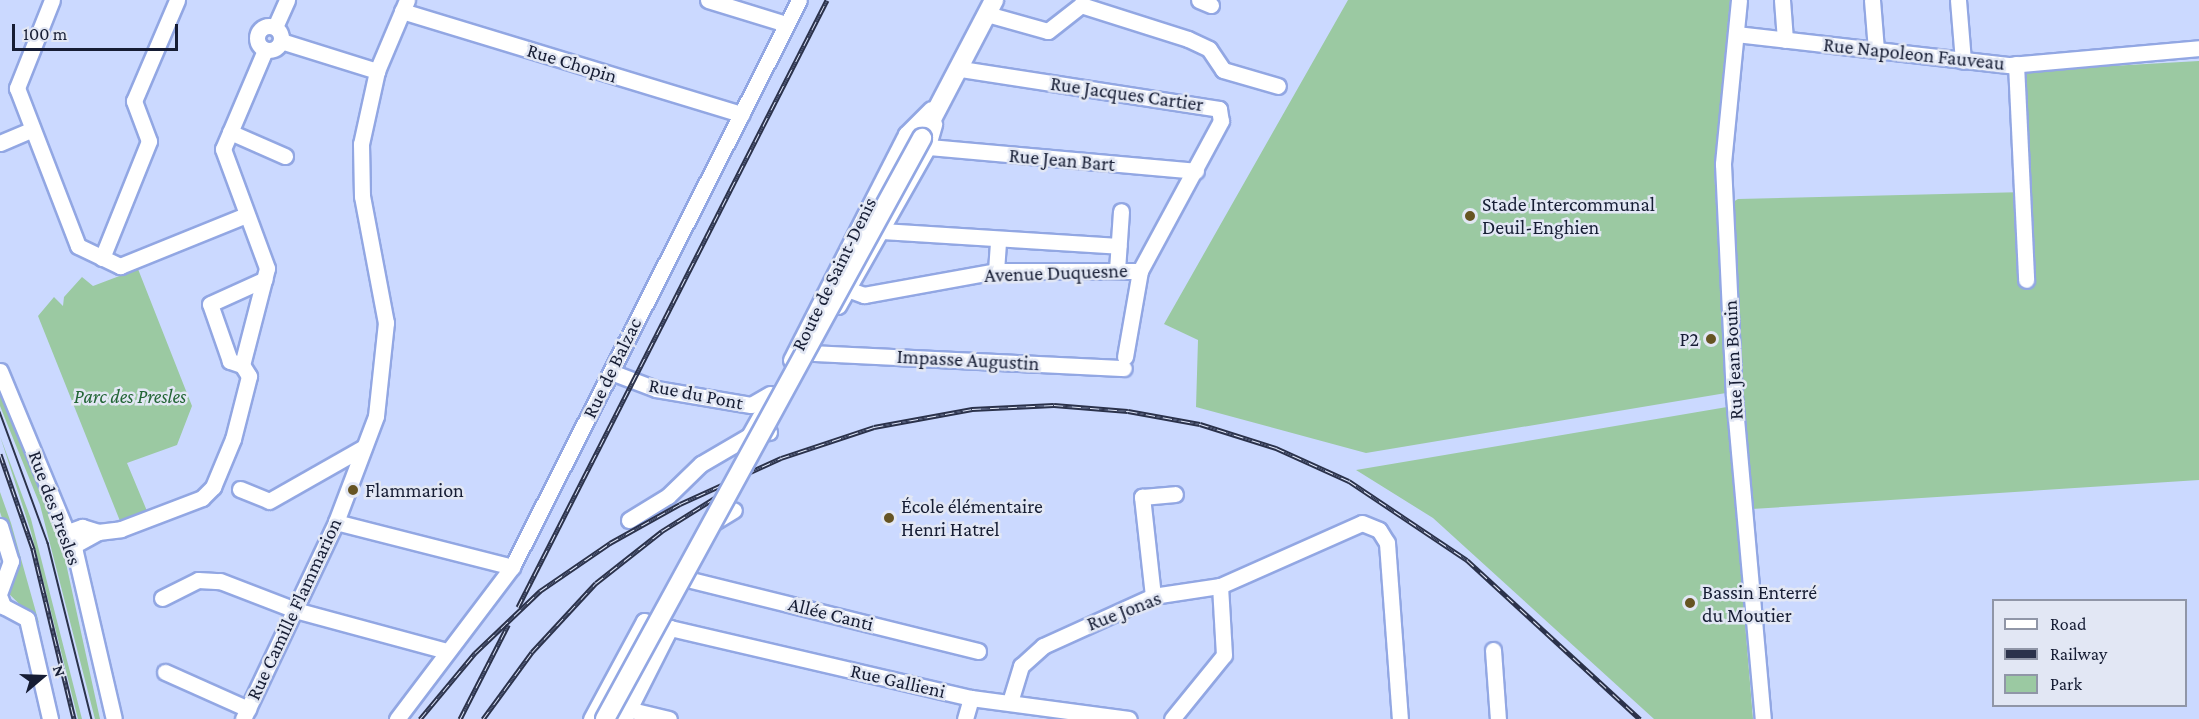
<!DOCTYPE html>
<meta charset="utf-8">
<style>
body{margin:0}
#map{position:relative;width:2199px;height:719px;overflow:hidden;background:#cbd9ff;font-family:"Crimson Pro",serif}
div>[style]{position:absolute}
.green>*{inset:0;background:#9bc9a2}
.roads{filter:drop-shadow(2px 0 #92a7e3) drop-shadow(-2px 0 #92a7e3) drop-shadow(0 2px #92a7e3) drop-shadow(0 -2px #92a7e3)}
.minor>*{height:15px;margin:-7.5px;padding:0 7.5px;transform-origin:7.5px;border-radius:7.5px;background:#fff}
.minor>.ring{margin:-7.5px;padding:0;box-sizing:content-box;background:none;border:15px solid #fff;border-radius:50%}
.major>*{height:18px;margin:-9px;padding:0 9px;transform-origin:9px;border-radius:9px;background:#fff}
.tram>*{height:1.5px;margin:-0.75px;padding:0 0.75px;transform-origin:0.75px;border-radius:0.75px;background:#2b324b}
.rail>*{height:5px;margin-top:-2.5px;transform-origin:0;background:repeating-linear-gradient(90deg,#e2e7f4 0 9px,#2b324b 0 18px);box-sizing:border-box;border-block:2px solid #2b324b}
.bridges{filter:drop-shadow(2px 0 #92a7e3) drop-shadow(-2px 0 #92a7e3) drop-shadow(0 2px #92a7e3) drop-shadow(0 -2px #92a7e3)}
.major-bridge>*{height:18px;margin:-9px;padding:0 9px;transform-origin:9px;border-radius:9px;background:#fff}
.dots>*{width:16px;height:16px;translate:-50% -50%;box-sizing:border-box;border:3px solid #e2e7f4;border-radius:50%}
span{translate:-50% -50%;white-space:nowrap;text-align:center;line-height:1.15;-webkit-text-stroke:5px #e2e7f4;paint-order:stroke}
.street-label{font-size:20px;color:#161d34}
.poi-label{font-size:20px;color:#161d34}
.left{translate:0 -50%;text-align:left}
.right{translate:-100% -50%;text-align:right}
.park-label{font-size:20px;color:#226535;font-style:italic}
.legend{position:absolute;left:1992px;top:599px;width:195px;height:108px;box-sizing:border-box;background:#e2e7f4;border:2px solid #9096a7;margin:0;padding:8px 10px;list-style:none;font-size:18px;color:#161d34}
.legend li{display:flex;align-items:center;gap:12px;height:30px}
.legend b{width:30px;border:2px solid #9096a7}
.north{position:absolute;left:12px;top:647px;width:60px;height:60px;-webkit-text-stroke:4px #e2e7f4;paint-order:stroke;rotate:71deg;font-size:16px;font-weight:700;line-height:24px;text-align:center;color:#161d34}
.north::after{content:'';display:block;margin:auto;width:21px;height:27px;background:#161d34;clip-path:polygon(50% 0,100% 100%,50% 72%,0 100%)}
.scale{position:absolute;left:12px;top:24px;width:166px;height:27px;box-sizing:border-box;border:3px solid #161d34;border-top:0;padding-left:8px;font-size:18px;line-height:21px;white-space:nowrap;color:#161d34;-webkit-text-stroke:4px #e2e7f4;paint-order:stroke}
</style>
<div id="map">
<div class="green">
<div style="clip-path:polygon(1348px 0,1730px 0,1714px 167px,1726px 393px,1366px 453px,1196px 407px,1198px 340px,1164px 324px)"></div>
<div style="clip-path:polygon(2199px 61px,2199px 480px,1752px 509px,1728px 205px,1738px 199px,2026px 192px,2025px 71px)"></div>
<div style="clip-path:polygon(138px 269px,192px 406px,177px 445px,127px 463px,147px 511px,120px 521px,38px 316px,54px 297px,63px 306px,64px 297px,82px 277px,93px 286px)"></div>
<div style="clip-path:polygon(0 391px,62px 545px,100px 719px,95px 719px,40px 505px,0 406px)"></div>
<div style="clip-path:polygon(1727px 407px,1753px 719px,1654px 719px,1433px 518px,1356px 470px)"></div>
<div style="clip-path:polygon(0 436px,31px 519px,82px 719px,78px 719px,31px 532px)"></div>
<div style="clip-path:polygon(0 492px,11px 523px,39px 623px,5px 590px,13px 551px,0 512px)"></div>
</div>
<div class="roads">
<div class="minor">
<div style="left:52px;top:0;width:95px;rotate:111.7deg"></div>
<div style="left:17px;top:88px;width:169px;rotate:68.9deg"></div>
<div style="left:78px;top:246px;width:47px;rotate:25.5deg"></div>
<div style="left:120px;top:266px;width:136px;rotate:-22deg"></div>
<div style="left:708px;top:0;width:82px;rotate:17.1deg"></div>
<div style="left:1199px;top:0;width:13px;rotate:23deg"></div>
<div style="left:1739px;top:0;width:165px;rotate:95.6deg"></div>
<div style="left:1723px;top:164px;width:232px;rotate:87.3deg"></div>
<div style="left:1734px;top:396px;width:324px;rotate:84.9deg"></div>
<div style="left:1782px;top:0;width:40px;rotate:85.7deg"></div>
<div style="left:1872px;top:0;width:50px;rotate:85.4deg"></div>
<div style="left:1958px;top:0;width:61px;rotate:85.3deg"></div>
<div style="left:402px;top:11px;width:355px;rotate:16.9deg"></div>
<div style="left:987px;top:14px;width:63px;rotate:15.6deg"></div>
<div style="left:1048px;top:31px;width:42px;rotate:-38.2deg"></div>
<div style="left:1081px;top:5px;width:112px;rotate:17.6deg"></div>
<div style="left:1188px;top:39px;width:23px;rotate:25deg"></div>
<div style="left:1209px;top:49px;width:25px;rotate:56deg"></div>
<div style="left:1223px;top:70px;width:57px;rotate:16.2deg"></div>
<div class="ring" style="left:257px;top:26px;width:9px;height:9px"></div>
<div style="left:275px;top:27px;width:30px;rotate:-66deg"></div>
<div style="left:1736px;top:34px;width:276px;rotate:6.5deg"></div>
<div style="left:2010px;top:65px;width:190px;rotate:-5.1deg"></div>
<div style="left:281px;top:41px;width:101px;rotate:17.4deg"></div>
<div style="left:2016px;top:64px;width:216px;rotate:87.3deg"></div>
<div style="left:961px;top:69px;width:261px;rotate:8.8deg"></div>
<div style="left:1219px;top:109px;width:12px;rotate:81deg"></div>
<div style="left:1221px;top:121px;width:170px;rotate:118.4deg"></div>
<div style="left:230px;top:132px;width:60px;rotate:23.6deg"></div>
<div style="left:0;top:143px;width:33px;rotate:-23deg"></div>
<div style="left:928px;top:147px;width:269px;rotate:5.1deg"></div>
<div style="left:882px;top:231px;width:237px;rotate:3.6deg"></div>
<div style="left:102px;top:258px;width:126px;rotate:-68.1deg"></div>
<div style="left:149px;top:141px;width:43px;rotate:-110.6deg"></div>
<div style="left:134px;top:101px;width:110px;rotate:-66.9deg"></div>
<div style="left:1117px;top:270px;width:59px;rotate:-86.1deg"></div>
<div style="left:996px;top:271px;width:32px;rotate:-86deg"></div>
<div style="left:850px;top:290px;width:15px;rotate:20deg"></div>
<div style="left:864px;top:295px;width:134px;rotate:-10.3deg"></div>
<div style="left:996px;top:271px;width:144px"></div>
<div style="left:1140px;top:271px;width:87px;rotate:99.9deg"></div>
<div style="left:838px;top:306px;width:180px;rotate:-60.5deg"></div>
<div style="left:927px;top:149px;width:26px;rotate:-74deg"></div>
<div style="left:812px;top:353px;width:312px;rotate:2.8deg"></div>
<div style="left:791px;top:360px;width:254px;rotate:-63deg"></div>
<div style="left:906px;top:134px;width:35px;rotate:-45deg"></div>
<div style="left:242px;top:365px;width:13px;rotate:-162deg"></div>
<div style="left:230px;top:361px;width:60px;rotate:-109.3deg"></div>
<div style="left:210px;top:304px;width:60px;rotate:-24.4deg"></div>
<div style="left:0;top:371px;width:196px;rotate:67.5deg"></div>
<div style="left:75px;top:552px;width:171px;rotate:76.9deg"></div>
<div style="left:611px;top:372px;width:48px;rotate:20.7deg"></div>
<div style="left:656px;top:389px;width:96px;rotate:9.6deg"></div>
<div style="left:751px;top:405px;width:22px;rotate:-30deg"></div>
<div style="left:769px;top:432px;width:20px;rotate:169deg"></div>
<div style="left:749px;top:436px;width:45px;rotate:-60.6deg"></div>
<div style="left:240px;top:489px;width:31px;rotate:22deg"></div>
<div style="left:269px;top:501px;width:109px;rotate:-29.6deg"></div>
<div style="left:629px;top:520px;width:46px;rotate:-31.6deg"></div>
<div style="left:668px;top:496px;width:46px;rotate:-44.1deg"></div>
<div style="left:701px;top:464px;width:56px;rotate:-30.3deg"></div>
<div style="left:336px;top:522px;width:182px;rotate:14.3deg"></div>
<div style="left:714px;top:522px;width:23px;rotate:-31deg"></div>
<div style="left:0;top:526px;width:37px;rotate:73deg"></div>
<div style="left:11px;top:561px;width:33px;rotate:110deg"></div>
<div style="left:68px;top:532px;width:15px;rotate:-20deg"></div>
<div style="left:82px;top:527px;width:17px;rotate:17deg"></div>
<div style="left:98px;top:532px;width:23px;rotate:-7deg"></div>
<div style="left:121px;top:529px;width:87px;rotate:-20.9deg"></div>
<div style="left:202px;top:498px;width:16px;rotate:-45deg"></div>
<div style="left:213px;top:487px;width:52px;rotate:-67.4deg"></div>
<div style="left:233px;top:439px;width:65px;rotate:-75.7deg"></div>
<div style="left:249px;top:376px;width:13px;rotate:-122deg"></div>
<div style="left:242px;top:365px;width:100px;rotate:-75.5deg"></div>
<div style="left:267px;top:268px;width:127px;rotate:-110.3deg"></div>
<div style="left:223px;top:149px;width:108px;rotate:-67deg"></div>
<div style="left:73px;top:546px;width:29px;rotate:-29deg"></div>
<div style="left:683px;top:578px;width:304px;rotate:13.9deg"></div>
<div style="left:1153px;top:596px;width:100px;rotate:-96.3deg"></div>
<div style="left:1142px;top:497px;width:33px;rotate:-5deg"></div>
<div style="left:0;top:598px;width:9px;rotate:69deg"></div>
<div style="left:3px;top:606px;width:27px;rotate:28deg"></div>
<div style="left:27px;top:619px;width:103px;rotate:77deg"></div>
<div style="left:162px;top:598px;width:40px;rotate:-26.6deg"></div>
<div style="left:198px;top:580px;width:22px;rotate:3deg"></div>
<div style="left:220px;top:581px;width:80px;rotate:21.1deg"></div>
<div style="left:295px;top:610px;width:157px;rotate:15.1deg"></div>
<div style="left:670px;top:628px;width:309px;rotate:13.1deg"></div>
<div style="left:971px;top:698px;width:159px;rotate:7.6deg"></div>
<div style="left:1493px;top:650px;width:69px;rotate:85.9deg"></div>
<div style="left:165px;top:672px;width:91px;rotate:24deg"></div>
<div style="left:1010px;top:702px;width:38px;rotate:-73deg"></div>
<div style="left:1021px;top:666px;width:30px;rotate:-42deg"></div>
<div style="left:1043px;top:646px;width:121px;rotate:-24.4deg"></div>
<div style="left:1153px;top:596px;width:68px;rotate:-8.5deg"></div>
<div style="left:1220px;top:586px;width:155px;rotate:-23.9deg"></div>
<div style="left:1362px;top:523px;width:18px;rotate:22deg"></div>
<div style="left:1379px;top:530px;width:15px;rotate:58deg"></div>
<div style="left:1387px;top:543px;width:176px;rotate:85.8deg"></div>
<div style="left:627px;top:709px;width:43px;rotate:13.4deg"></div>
<div style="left:243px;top:719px;width:218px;rotate:-64.7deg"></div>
<div style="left:336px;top:522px;width:113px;rotate:-69.3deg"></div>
<div style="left:376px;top:416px;width:94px;rotate:-83.9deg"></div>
<div style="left:386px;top:323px;width:129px;rotate:-100.7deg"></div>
<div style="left:362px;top:196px;width:52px;rotate:-91.1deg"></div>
<div style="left:361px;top:144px;width:75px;rotate:-77.6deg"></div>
<div style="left:377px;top:71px;width:77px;rotate:-67.1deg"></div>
<div style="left:397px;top:719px;width:191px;rotate:-52.9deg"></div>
<div style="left:512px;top:567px;width:635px;rotate:-63.15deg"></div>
<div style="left:591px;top:719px;width:111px;rotate:-61.6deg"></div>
<div style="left:644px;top:621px;width:27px;rotate:15deg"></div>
<div style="left:670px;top:628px;width:102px;rotate:116.8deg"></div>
<div style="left:965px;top:719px;width:22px;rotate:-74deg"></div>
<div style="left:1172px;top:719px;width:82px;rotate:-50.9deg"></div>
<div style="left:1224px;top:655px;width:69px;rotate:-93.3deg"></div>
</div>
<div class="major">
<div style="left:922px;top:138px;width:156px;rotate:-62.4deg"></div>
</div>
</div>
<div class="tram">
<div style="left:0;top:412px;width:140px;rotate:69.9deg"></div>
<div style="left:48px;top:543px;width:181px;rotate:76deg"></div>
</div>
<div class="rail">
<div style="left:0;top:454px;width:101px;rotate:70.8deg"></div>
<div style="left:33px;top:549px;width:175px;rotate:76.4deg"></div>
<div style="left:518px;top:607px;width:681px;rotate:-63.02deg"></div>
<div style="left:420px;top:719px;width:86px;rotate:-50.2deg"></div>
<div style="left:475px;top:653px;width:90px;rotate:-43.6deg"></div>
<div style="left:540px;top:591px;width:85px;rotate:-34.4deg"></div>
<div style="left:610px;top:543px;width:80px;rotate:-29.1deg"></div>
<div style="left:680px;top:504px;width:111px;rotate:-24.5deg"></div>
<div style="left:781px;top:458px;width:98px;rotate:-18.4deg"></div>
<div style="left:874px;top:427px;width:100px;rotate:-10.4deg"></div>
<div style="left:972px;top:409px;width:82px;rotate:-2.8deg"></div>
<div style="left:1054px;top:405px;width:74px;rotate:4.6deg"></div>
<div style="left:1128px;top:411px;width:73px;rotate:10.2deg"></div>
<div style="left:1200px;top:424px;width:80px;rotate:17.5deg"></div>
<div style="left:1276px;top:448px;width:80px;rotate:24.3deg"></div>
<div style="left:1349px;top:481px;width:142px;rotate:33.8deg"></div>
<div style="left:1467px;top:560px;width:235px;rotate:42.6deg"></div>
<div style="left:460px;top:719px;width:106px;rotate:-62.9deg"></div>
<div style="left:483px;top:719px;width:83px;rotate:-53.8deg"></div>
<div style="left:532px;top:652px;width:94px;rotate:-47.2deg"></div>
<div style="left:596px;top:583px;width:84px;rotate:-38.2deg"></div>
<div style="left:662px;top:531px;width:70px;rotate:-32.1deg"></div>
</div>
<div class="bridges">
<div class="major-bridge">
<div style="left:605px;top:719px;width:662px;rotate:-61.38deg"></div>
</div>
</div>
<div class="dots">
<div style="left:1470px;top:216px;background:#665422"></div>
<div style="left:1711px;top:339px;background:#665422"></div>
<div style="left:353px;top:490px;background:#665422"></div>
<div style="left:889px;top:518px;background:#665422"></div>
<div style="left:1690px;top:603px;background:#665422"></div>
</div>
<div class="street-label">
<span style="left:1914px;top:54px;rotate:6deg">Rue Napoleon Fauveau</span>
<span style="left:572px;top:63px;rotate:17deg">Rue Chopin</span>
<span style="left:1127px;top:94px;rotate:8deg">Rue Jacques Cartier</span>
<span style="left:1062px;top:160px;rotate:5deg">Rue Jean Bart</span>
<span style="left:1056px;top:273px;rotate:-2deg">Avenue Duquesne</span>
<span style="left:834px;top:274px;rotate:-64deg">Route de Saint-Denis</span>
<span style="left:968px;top:360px;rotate:3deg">Impasse Augustin</span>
<span style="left:1733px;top:360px;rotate:-93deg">Rue Jean Bouin</span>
<span style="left:612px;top:368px;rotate:-64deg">Rue de Balzac</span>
<span style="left:696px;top:394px;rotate:11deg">Rue du Pont</span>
<span style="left:55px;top:508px;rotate:70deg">Rue des Presles</span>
<span style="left:294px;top:609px;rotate:-65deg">Rue Camille Flammarion</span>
<span style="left:1124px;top:611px;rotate:-21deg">Rue Jonas</span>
<span style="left:831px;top:614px;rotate:14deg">Allée Canti</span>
<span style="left:898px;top:681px;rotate:13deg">Rue Gallieni</span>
</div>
<div class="poi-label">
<span class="left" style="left:1482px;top:216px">Stade Intercommunal<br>Deuil-Enghien</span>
<span class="right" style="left:1699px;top:339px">P2</span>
<span class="left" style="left:365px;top:490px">Flammarion</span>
<span class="left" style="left:901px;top:518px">École élémentaire<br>Henri Hatrel</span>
<span class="left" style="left:1702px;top:604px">Bassin Enterré<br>du Moutier</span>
</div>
<div class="park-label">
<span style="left:130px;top:396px">Parc des Presles</span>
</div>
<ul class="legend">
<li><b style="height:8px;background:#fff"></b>Road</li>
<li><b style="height:8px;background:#2b324b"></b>Railway</li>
<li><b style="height:16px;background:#9bc9a2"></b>Park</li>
</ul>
<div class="north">N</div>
<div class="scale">100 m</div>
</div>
